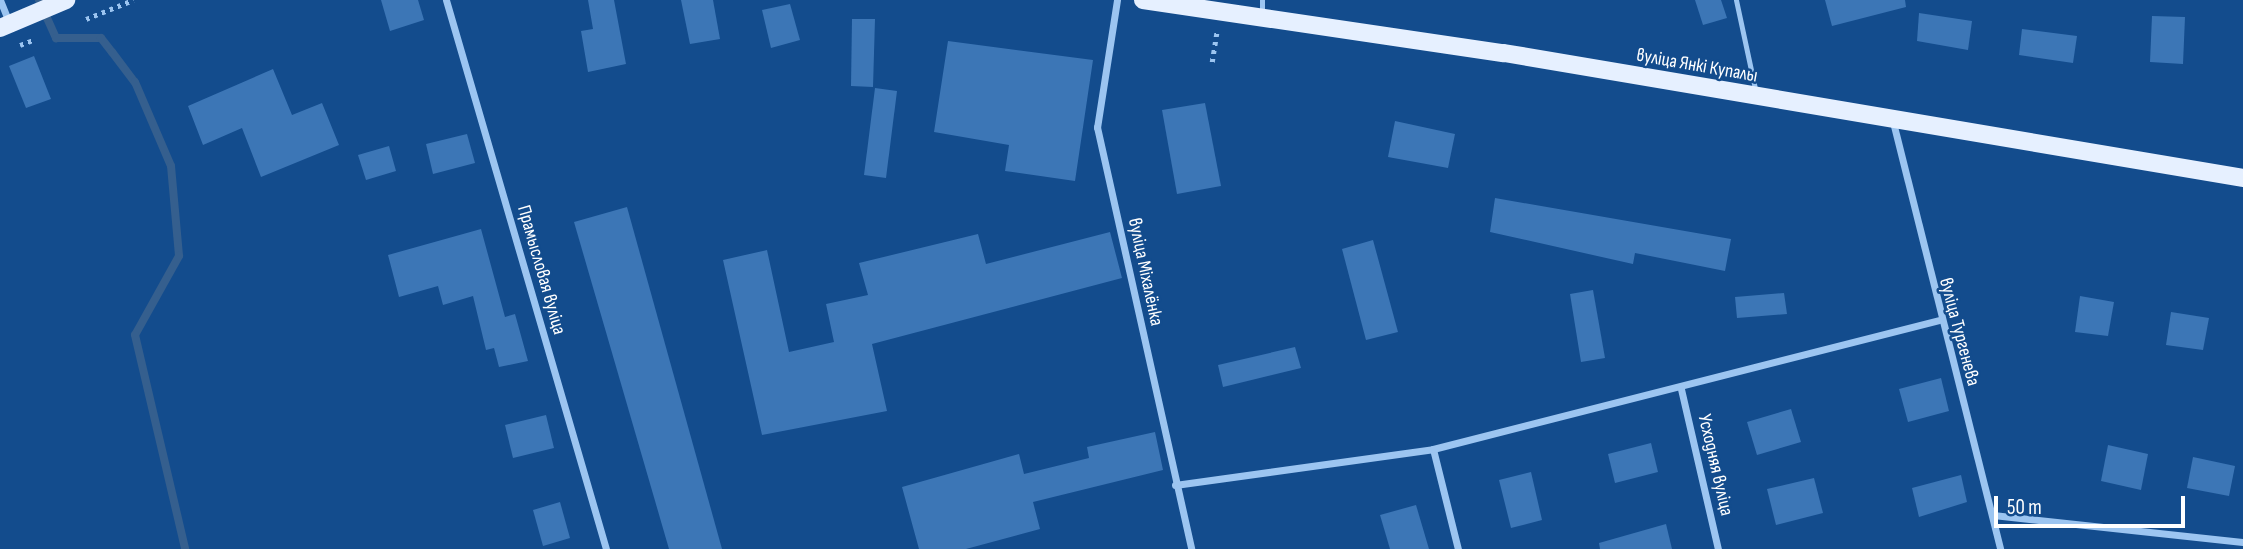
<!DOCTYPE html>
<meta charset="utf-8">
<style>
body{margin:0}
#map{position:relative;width:2243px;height:549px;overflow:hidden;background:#134c8d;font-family:"Sofia Sans Condensed",sans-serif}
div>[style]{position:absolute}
.stream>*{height:8px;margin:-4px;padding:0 4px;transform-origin:4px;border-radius:4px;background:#355f8e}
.building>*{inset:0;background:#3c76b6}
.path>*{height:4.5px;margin-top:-2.25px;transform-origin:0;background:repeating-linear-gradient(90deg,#9cc5f1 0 3.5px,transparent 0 8.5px)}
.lane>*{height:5px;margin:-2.5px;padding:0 2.5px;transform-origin:2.5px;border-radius:2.5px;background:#9cc5f1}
.street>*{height:7px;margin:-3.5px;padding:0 3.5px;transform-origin:3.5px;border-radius:3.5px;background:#9cc5f1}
.primary>*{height:18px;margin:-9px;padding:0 9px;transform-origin:9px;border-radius:9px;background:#e6f0ff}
span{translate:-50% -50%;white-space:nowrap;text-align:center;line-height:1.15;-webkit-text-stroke:5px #134c8d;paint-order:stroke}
.street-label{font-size:19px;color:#fff}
.scale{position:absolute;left:1994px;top:496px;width:191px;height:32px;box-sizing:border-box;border:4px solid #fff;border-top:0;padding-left:9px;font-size:21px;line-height:24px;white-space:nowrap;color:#fff;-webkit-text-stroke:5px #134c8d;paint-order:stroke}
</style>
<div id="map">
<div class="stream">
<div style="left:39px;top:0;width:42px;rotate:65.9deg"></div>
<div style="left:56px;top:38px;width:45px"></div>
<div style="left:101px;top:38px;width:18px;rotate:52deg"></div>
<div style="left:112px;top:52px;width:38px;rotate:53deg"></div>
<div style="left:135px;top:82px;width:91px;rotate:66.8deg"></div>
<div style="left:171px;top:166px;width:90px;rotate:84.9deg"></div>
<div style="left:179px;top:256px;width:90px;rotate:119.1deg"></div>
<div style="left:135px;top:335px;width:220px;rotate:76.8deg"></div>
</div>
<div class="building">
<div style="clip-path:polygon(381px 0,418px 0,424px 20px,390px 31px)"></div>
<div style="clip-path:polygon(588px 0,614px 0,626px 64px,588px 72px,581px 31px,593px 29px)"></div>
<div style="clip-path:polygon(681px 0,713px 0,720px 39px,690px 44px)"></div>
<div style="clip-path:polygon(1695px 0,1721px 0,1727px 18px,1703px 25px)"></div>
<div style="clip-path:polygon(1825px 0,1905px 0,1906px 7px,1832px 26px)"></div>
<div style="clip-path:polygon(790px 4px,800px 40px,771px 48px,762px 10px)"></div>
<div style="clip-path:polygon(1919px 13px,1972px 21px,1968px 50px,1917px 41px)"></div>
<div style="clip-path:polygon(2152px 16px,2185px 17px,2183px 64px,2150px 62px)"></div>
<div style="clip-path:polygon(852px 19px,875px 19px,873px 87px,851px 86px)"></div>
<div style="clip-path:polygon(2022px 29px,2077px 36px,2073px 63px,2019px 55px)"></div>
<div style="clip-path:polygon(948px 41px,1093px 60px,1075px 181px,1005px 171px,1009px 145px,934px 132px)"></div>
<div style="clip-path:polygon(34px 56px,51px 99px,26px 108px,9px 66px)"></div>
<div style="clip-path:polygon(273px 69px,292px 115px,322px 103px,339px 145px,261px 177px,242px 128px,203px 145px,188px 106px)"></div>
<div style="clip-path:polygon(875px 88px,897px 91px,886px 178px,864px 175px)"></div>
<div style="clip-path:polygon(1205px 103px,1221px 186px,1177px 194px,1162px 110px)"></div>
<div style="clip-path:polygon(1395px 121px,1455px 134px,1448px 168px,1388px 157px)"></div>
<div style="clip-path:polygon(467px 134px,475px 163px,433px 174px,426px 144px)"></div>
<div style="clip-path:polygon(389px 146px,396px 171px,366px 180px,358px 155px)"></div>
<div style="clip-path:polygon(1495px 198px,1731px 239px,1725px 271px,1635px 253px,1633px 264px,1490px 232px)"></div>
<div style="clip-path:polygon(627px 207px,722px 549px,669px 549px,574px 222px)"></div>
<div style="clip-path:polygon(481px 229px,505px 317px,515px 314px,528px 361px,499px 367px,494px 348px,486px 350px,473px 296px,443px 305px,438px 286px,399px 297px,388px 255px)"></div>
<div style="clip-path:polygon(1110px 232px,1122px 278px,872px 344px,887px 411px,762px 435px,723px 260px,767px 250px,789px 352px,834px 342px,826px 304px,868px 295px,859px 263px,978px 234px,986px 264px)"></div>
<div style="clip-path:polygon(1373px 240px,1398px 332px,1366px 340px,1342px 249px)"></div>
<div style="clip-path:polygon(1593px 290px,1605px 358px,1581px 362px,1570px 294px)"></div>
<div style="clip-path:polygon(1784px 293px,1787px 314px,1737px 318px,1735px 297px)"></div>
<div style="clip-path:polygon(2080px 296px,2114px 302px,2108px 336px,2075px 332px)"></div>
<div style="clip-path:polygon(2171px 312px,2209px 318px,2203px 350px,2166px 345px)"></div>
<div style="clip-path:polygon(1295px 347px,1301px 368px,1223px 387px,1218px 365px)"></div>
<div style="clip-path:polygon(1941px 378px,1949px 411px,1908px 422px,1899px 389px)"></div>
<div style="clip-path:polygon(1791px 409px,1801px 442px,1757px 455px,1747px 422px)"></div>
<div style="clip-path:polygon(546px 415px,554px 448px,513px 458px,505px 425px)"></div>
<div style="clip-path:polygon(1155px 432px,1163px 470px,1033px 502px,1040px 529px,966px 549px,919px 549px,902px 487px,1019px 454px,1024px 474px,1089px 458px,1087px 447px)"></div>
<div style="clip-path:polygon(1651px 443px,1658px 472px,1615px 483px,1608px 454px)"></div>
<div style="clip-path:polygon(2108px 445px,2148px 454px,2141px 490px,2101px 481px)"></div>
<div style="clip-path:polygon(2193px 457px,2235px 466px,2229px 496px,2187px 488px)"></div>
<div style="clip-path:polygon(1531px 472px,1542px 520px,1511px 528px,1499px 480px)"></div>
<div style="clip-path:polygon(1961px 475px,1967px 502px,1919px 517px,1912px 488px)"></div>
<div style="clip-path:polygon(1814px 478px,1823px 513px,1776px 525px,1767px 489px)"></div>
<div style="clip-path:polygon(560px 502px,570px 538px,543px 546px,533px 510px)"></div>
<div style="clip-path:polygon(1416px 505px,1429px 549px,1390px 549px,1380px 515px)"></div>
<div style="clip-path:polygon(1666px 524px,1672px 549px,1600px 549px,1599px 543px)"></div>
</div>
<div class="path">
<div style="left:86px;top:19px;width:51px;rotate:-22deg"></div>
<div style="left:20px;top:45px;width:14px;rotate:-21deg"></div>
<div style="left:1212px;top:62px;width:30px;rotate:-81deg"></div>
</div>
<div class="lane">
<div style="left:1736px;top:0;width:95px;rotate:77.9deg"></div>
<div style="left:1262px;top:14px;width:14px;rotate:-90deg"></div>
</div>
<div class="street">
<div style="left:0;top:0;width:24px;rotate:68deg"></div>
<div style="left:446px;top:0;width:572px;rotate:73.75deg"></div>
<div style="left:1117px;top:0;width:129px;rotate:98.9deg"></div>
<div style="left:1097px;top:127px;width:432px;rotate:77.4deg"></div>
<div style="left:1893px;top:122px;width:440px;rotate:75.9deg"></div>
<div style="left:1681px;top:389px;width:164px;rotate:77deg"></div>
<div style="left:1433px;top:449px;width:103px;rotate:76deg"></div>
<div style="left:1175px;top:485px;width:260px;rotate:-7.9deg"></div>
<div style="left:1433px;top:449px;width:522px;rotate:-14.3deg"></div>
<div style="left:1993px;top:515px;width:251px;rotate:6.2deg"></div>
</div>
<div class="primary">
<div style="left:1143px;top:0;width:365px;rotate:8.4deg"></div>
<div style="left:1504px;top:53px;width:749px;rotate:9.6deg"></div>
<div style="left:0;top:28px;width:72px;rotate:-23deg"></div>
</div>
<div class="street-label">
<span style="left:1697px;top:66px;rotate:10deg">вуліца Янкі Купалы</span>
<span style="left:541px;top:270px;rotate:74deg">Прамысловая вуліца</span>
<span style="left:1145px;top:272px;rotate:78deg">вуліца Міхалёнка</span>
<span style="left:1959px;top:332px;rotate:75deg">вуліца Тургенева</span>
<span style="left:1715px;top:465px;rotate:77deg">Усходняя вуліца</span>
</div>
<div class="scale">50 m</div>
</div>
